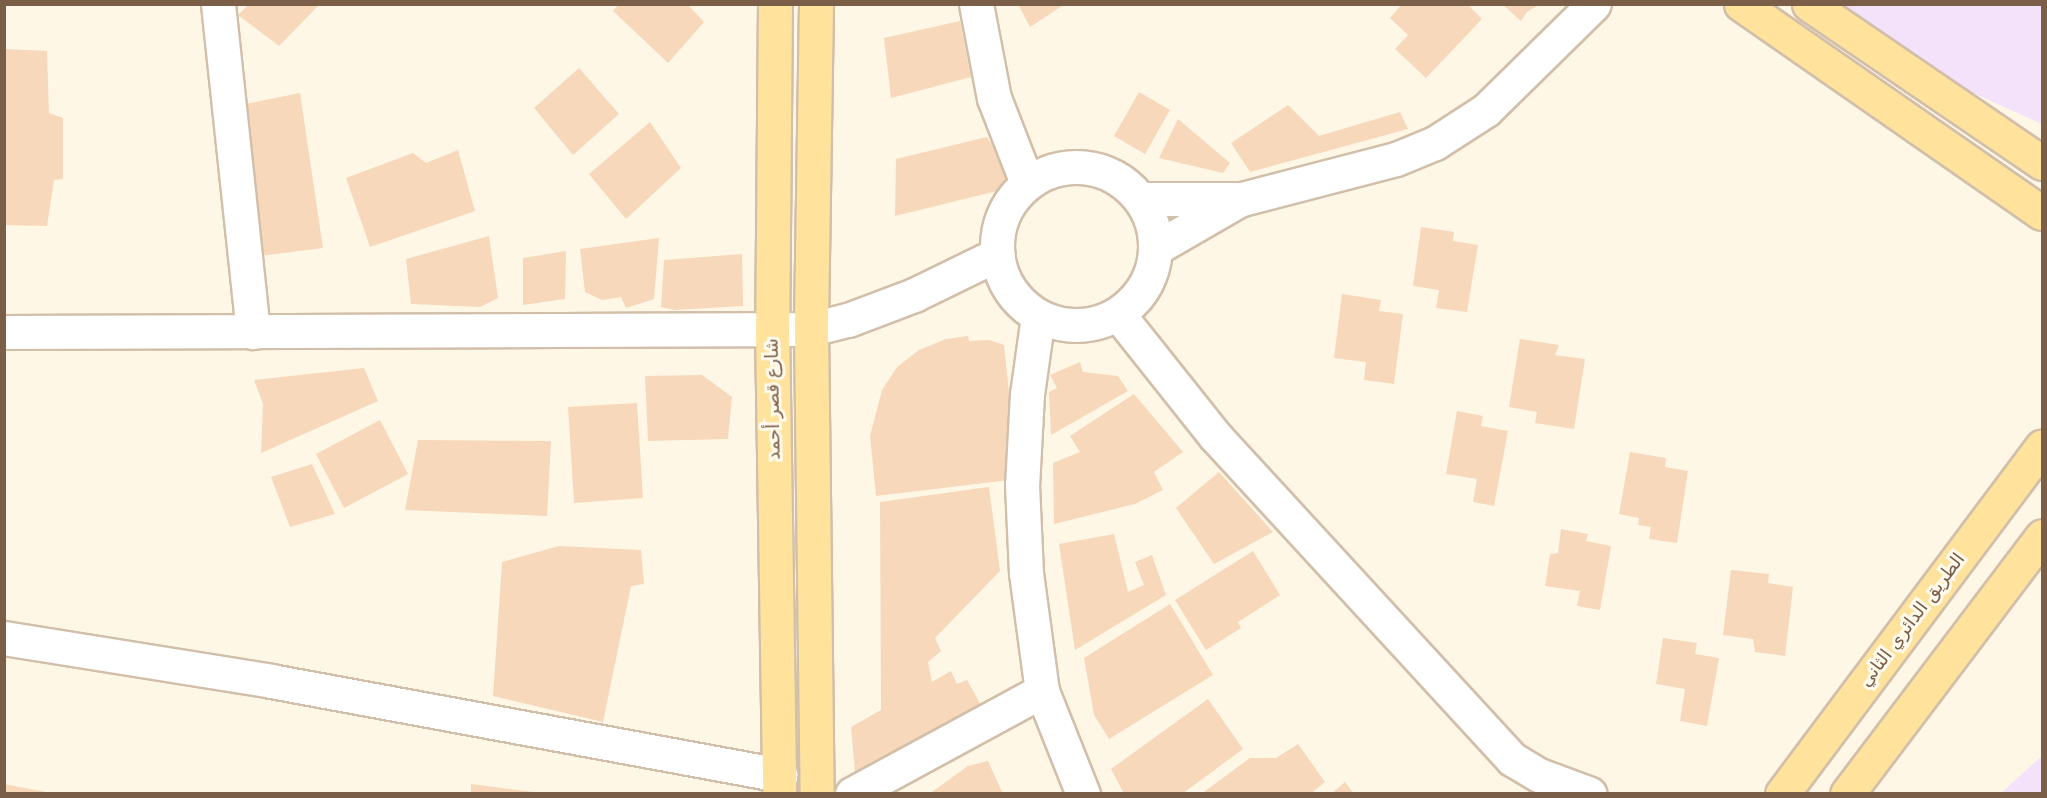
<!DOCTYPE html>
<meta charset="utf-8">
<style>
body{margin:0}
#map{position:relative;width:2047px;height:798px;overflow:hidden;background:#fef7e6;font-family:"DejaVu Sans","Noto Sans Arabic",sans-serif}
div>[style]{position:absolute}
.education>*{inset:0;background:#f4e2fb}
.building>*{inset:0;background:#f7d8ba}
.roads{filter:drop-shadow(2px 0 #d2bfaa) drop-shadow(-2px 0 #d2bfaa) drop-shadow(0 2px #d2bfaa) drop-shadow(0 -2px #d2bfaa)}
.minor>*{height:33px;margin:-16.5px;padding:0 16.5px;transform-origin:16.5px;border-radius:16.5px;background:#fff}
.minor>.ring{margin:-16.5px;padding:0;box-sizing:content-box;background:none;border:33px solid #fff;border-radius:50%}
.major>*{height:33px;margin:-16.5px;padding:0 16.5px;transform-origin:16.5px;border-radius:16.5px;background:#ffe39c}
span{translate:-50% -50%;white-space:nowrap;text-align:center;line-height:1.15;-webkit-text-stroke:6px #fffaee;paint-order:stroke}
.street-label{font-size:18px;color:#7b5e47}
.frame{position:absolute;inset:0;border:6px solid #7b5e47;pointer-events:none}
</style>
<div id="map">
<div class="education">
<div style="clip-path:polygon(1838px 5px,2042px 5px,2042px 124px,1960px 87px)"></div>
<div style="clip-path:polygon(2042px 756px,2042px 793px,2001px 793px)"></div>
</div>
<div class="building">
<div style="clip-path:polygon(249px 4px,320px 4px,279px 46px,238px 15px)"></div>
<div style="clip-path:polygon(619px 4px,687px 4px,704px 22px,668px 63px,613px 11px)"></div>
<div style="clip-path:polygon(1018px 4px,1065px 4px,1030px 27px)"></div>
<div style="clip-path:polygon(1402px 4px,1467px 4px,1482px 19px,1426px 78px,1395px 49px,1408px 35px,1390px 18px)"></div>
<div style="clip-path:polygon(1502px 4px,1540px 4px,1527px 12px,1521px 21px)"></div>
<div style="clip-path:polygon(960px 21px,971px 77px,891px 98px,884px 38px)"></div>
<div style="clip-path:polygon(4px 49px,47px 51px,49px 113px,63px 118px,63px 179px,54px 180px,47px 226px,4px 225px)"></div>
<div style="clip-path:polygon(579px 68px,619px 114px,573px 155px,534px 108px)"></div>
<div style="clip-path:polygon(1139px 92px,1170px 110px,1145px 154px,1114px 136px)"></div>
<div style="clip-path:polygon(300px 93px,323px 248px,260px 256px,241px 105px)"></div>
<div style="clip-path:polygon(1288px 105px,1319px 136px,1400px 112px,1408px 129px,1250px 172px,1231px 143px)"></div>
<div style="clip-path:polygon(1178px 119px,1230px 163px,1223px 173px,1159px 158px)"></div>
<div style="clip-path:polygon(650px 122px,681px 168px,626px 219px,589px 174px)"></div>
<div style="clip-path:polygon(987px 137px,1006px 166px,1009px 188px,895px 216px,896px 159px)"></div>
<div style="clip-path:polygon(458px 150px,475px 211px,370px 247px,346px 178px,413px 153px,426px 163px)"></div>
<div style="clip-path:polygon(1421px 227px,1454px 232px,1453px 241px,1478px 245px,1467px 312px,1436px 308px,1439px 290px,1413px 286px)"></div>
<div style="clip-path:polygon(489px 236px,498px 298px,480px 307px,411px 304px,406px 259px)"></div>
<div style="clip-path:polygon(659px 238px,654px 299px,626px 308px,621px 297px,602px 300px,585px 292px,580px 249px)"></div>
<div style="clip-path:polygon(566px 251px,565px 299px,523px 305px,523px 258px)"></div>
<div style="clip-path:polygon(742px 254px,743px 306px,675px 310px,661px 307px,664px 260px)"></div>
<div style="clip-path:polygon(1342px 294px,1381px 300px,1379px 311px,1403px 314px,1394px 384px,1364px 380px,1366px 362px,1334px 358px)"></div>
<div style="clip-path:polygon(968px 336px,969px 341px,989px 340px,1004px 345px,1018px 479px,876px 496px,870px 436px,882px 390px,897px 367px,919px 350px,946px 339px)"></div>
<div style="clip-path:polygon(1520px 339px,1559px 345px,1555px 355px,1585px 359px,1574px 429px,1535px 423px,1537px 412px,1509px 407px)"></div>
<div style="clip-path:polygon(1080px 362px,1083px 372px,1118px 376px,1128px 391px,1051px 435px,1049px 392px,1057px 388px,1050px 375px)"></div>
<div style="clip-path:polygon(364px 368px,378px 401px,261px 453px,263px 404px,254px 380px)"></div>
<div style="clip-path:polygon(702px 375px,732px 397px,728px 439px,648px 441px,645px 376px)"></div>
<div style="clip-path:polygon(1134px 394px,1183px 452px,1154px 472px,1163px 490px,1135px 504px,1054px 524px,1053px 463px,1080px 452px,1070px 436px)"></div>
<div style="clip-path:polygon(637px 403px,643px 498px,574px 503px,568px 407px)"></div>
<div style="clip-path:polygon(1457px 411px,1483px 416px,1481px 426px,1508px 431px,1494px 506px,1473px 502px,1477px 479px,1446px 474px)"></div>
<div style="clip-path:polygon(380px 420px,408px 474px,344px 508px,316px 454px)"></div>
<div style="clip-path:polygon(418px 440px,551px 441px,547px 516px,405px 510px)"></div>
<div style="clip-path:polygon(1630px 452px,1666px 458px,1665px 467px,1688px 471px,1677px 543px,1649px 539px,1651px 527px,1638px 525px,1639px 518px,1619px 514px)"></div>
<div style="clip-path:polygon(312px 464px,335px 514px,290px 527px,271px 477px)"></div>
<div style="clip-path:polygon(1219px 472px,1273px 532px,1214px 564px,1176px 508px)"></div>
<div style="clip-path:polygon(989px 487px,1000px 571px,935px 638px,941px 651px,928px 662px,932px 682px,951px 671px,957px 684px,967px 680px,982px 707px,856px 783px,851px 727px,881px 710px,880px 502px)"></div>
<div style="clip-path:polygon(1561px 529px,1588px 534px,1586px 541px,1611px 546px,1600px 610px,1577px 606px,1580px 591px,1545px 586px,1550px 554px,1558px 553px)"></div>
<div style="clip-path:polygon(1114px 534px,1128px 592px,1144px 585px,1135px 562px,1152px 555px,1166px 595px,1075px 650px,1059px 544px)"></div>
<div style="clip-path:polygon(559px 546px,641px 550px,644px 584px,631px 586px,603px 722px,493px 696px,502px 562px)"></div>
<div style="clip-path:polygon(1253px 551px,1280px 595px,1238px 622px,1241px 628px,1206px 650px,1175px 600px)"></div>
<div style="clip-path:polygon(1731px 570px,1769px 574px,1768px 583px,1793px 587px,1785px 656px,1755px 652px,1753px 639px,1723px 635px)"></div>
<div style="clip-path:polygon(1170px 604px,1213px 675px,1109px 739px,1094px 715px,1084px 658px)"></div>
<div style="clip-path:polygon(1663px 638px,1697px 643px,1695px 654px,1719px 658px,1707px 726px,1680px 721px,1685px 689px,1656px 684px)"></div>
<div style="clip-path:polygon(1208px 699px,1243px 749px,1182px 794px,1124px 794px,1111px 769px)"></div>
<div style="clip-path:polygon(1298px 744px,1325px 782px,1310px 794px,1201px 794px,1250px 758px,1276px 758px)"></div>
<div style="clip-path:polygon(988px 761px,1003px 794px,929px 794px,968px 766px)"></div>
<div style="clip-path:polygon(1345px 782px,1354px 794px,1331px 794px)"></div>
<div style="clip-path:polygon(4px 784px,46px 792px,46px 794px,4px 794px)"></div>
<div style="clip-path:polygon(471px 784px,534px 792px,534px 794px,471px 794px)"></div>
</div>
<div class="roads">
<div class="minor">
<div style="left:218px;top:4px;width:330px;rotate:83.9deg"></div>
<div style="left:976px;top:4px;width:96px;rotate:79.2deg"></div>
<div style="left:994px;top:98px;width:91px;rotate:68.8deg"></div>
<div class="ring" style="left:997px;top:167px;width:125px;height:125px"></div>
<div style="left:1141px;top:199px;width:101px"></div>
<div style="left:1242px;top:199px;width:159px;rotate:-14.6deg"></div>
<div style="left:1396px;top:159px;width:42px;rotate:-22.3deg"></div>
<div style="left:1435px;top:143px;width:61px;rotate:-32.9deg"></div>
<div style="left:1486px;top:110px;width:151px;rotate:-44.5deg"></div>
<div style="left:1156px;top:248px;width:94px;rotate:-30.1deg"></div>
<div style="left:1118px;top:314px;width:157px;rotate:51.5deg"></div>
<div style="left:1216px;top:437px;width:437px;rotate:47.4deg"></div>
<div style="left:1512px;top:759px;width:31px;rotate:31deg"></div>
<div style="left:1539px;top:775px;width:54px;rotate:20.4deg"></div>
<div style="left:1038px;top:316px;width:79px;rotate:98deg"></div>
<div style="left:1027px;top:394px;width:91px;rotate:93.1deg"></div>
<div style="left:1022px;top:485px;width:88px;rotate:87.4deg"></div>
<div style="left:1026px;top:573px;width:119px;rotate:82.3deg"></div>
<div style="left:1042px;top:691px;width:111px;rotate:68.3deg"></div>
<div style="left:4px;top:332px;width:807px;rotate:-0.21deg"></div>
<div style="left:811px;top:329px;width:38px;rotate:-14deg"></div>
<div style="left:848px;top:320px;width:71px;rotate:-20.7deg"></div>
<div style="left:914px;top:295px;width:93px;rotate:-26deg"></div>
<div style="left:4px;top:638px;width:270px;rotate:9.1deg"></div>
<div style="left:271px;top:681px;width:518px;rotate:10.46deg"></div>
<div style="left:852px;top:794px;width:216px;rotate:-28.5deg"></div>
</div>
<div class="major">
<div style="left:775px;top:4px;width:324px;rotate:90.5deg"></div>
<div style="left:772px;top:328px;width:466px;rotate:89.1deg"></div>
<div style="left:816px;top:4px;width:325px;rotate:90.9deg"></div>
<div style="left:811px;top:329px;width:465px;rotate:89.3deg"></div>
<div style="left:1741px;top:4px;width:366px;rotate:34.8deg"></div>
<div style="left:1809px;top:4px;width:282px;rotate:34.3deg"></div>
<div style="left:1782px;top:794px;width:434px;rotate:-53.2deg"></div>
<div style="left:1847px;top:794px;width:323px;rotate:-52.9deg"></div>
</div>
</div>
<div class="street-label">
<span style="left:773px;top:399px;rotate:-91deg">شارع قصر أحمد</span>
<span style="left:1912px;top:620px;rotate:-53deg">الطريق الدائري الثاني</span>
</div>
<div class="frame"></div>
</div>
